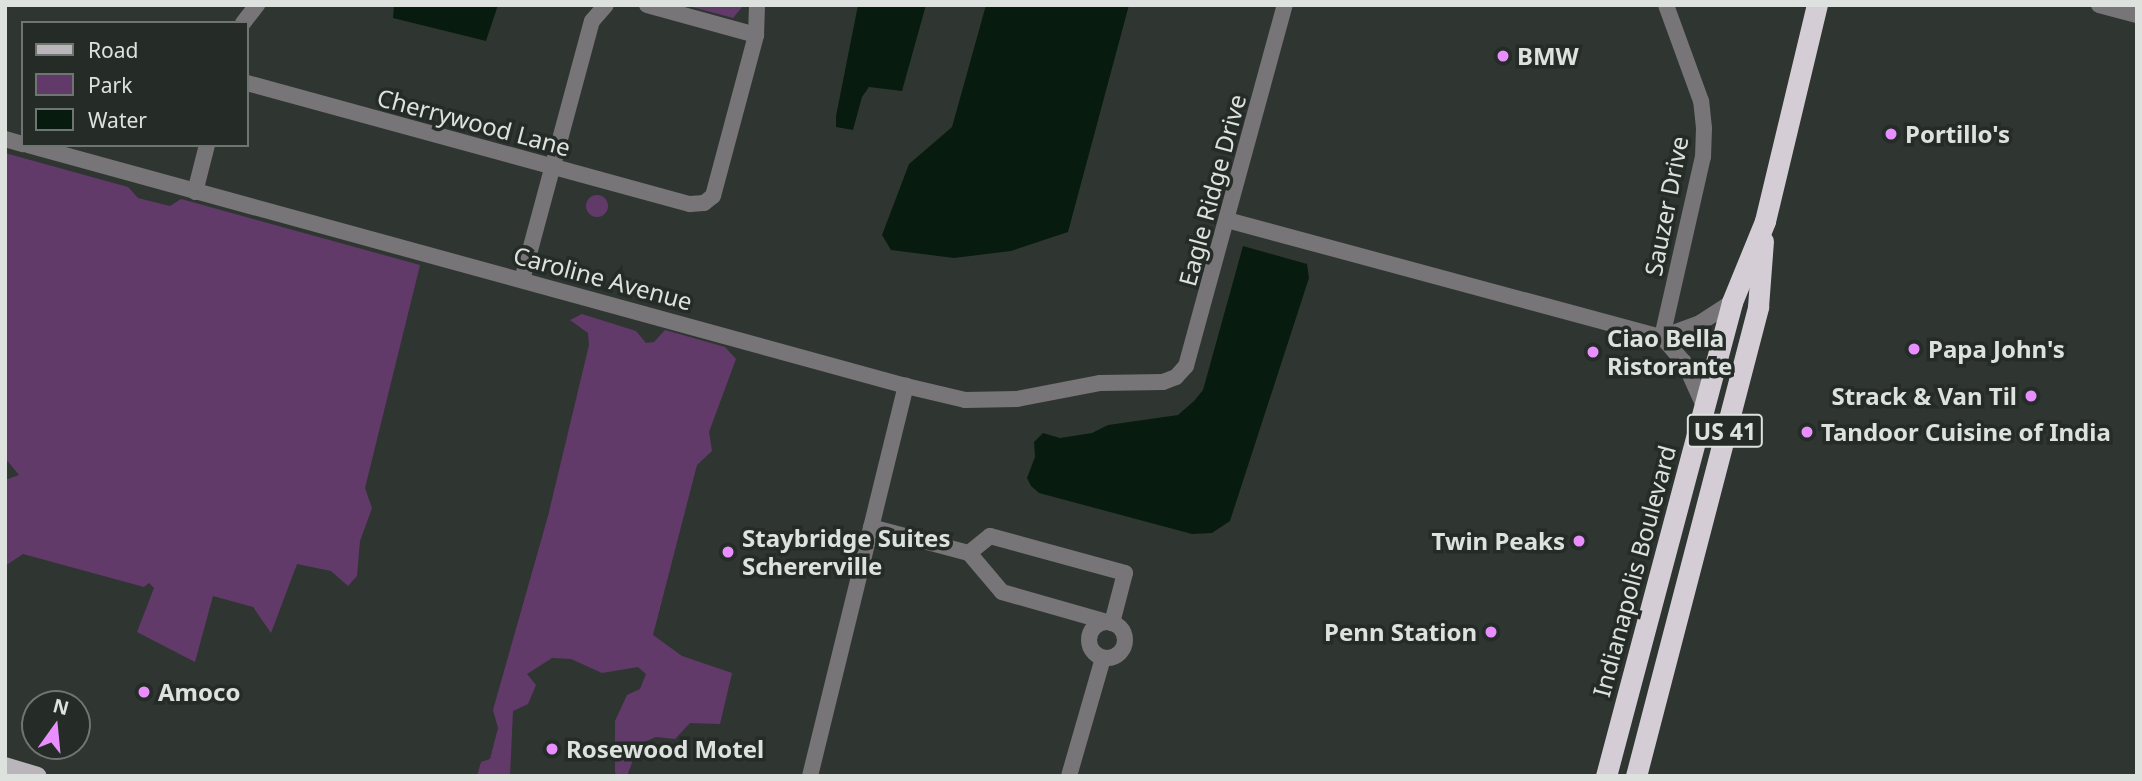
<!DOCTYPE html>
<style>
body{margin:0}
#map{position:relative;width:2142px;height:781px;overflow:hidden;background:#2f3631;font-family:"Noto Sans",sans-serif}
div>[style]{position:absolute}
.green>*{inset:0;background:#613a6a}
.round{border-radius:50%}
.water>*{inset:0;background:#071c0e}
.minor>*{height:16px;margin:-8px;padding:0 8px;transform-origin:8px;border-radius:8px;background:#777578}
.minor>.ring{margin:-8px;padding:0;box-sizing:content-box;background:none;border:16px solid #777578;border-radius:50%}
.major>*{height:18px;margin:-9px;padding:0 9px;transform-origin:9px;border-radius:9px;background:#bab4bb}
.highway>*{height:21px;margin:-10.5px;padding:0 10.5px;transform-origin:10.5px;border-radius:10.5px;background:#d4cdd6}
.dots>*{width:19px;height:19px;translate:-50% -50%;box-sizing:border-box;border:4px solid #252c27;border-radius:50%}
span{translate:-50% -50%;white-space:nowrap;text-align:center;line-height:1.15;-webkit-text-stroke:7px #252c27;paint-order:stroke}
.shield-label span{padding:2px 5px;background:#252c27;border:2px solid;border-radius:5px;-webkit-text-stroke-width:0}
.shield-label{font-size:23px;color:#dde2de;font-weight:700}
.poi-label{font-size:24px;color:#dde2de;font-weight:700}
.left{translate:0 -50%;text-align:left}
.right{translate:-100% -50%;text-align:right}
.street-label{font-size:24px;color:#dde2de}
.frame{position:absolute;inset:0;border:7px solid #dde2de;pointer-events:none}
.legend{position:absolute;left:21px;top:21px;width:228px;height:126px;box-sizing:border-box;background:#252c27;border:2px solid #6f7570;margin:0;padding:9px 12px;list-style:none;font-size:21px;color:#dde2de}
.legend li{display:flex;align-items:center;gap:14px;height:35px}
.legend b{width:35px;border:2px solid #6f7570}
.north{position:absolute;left:21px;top:690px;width:70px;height:70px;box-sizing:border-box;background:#252c27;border:2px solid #6f7570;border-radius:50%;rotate:15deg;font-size:19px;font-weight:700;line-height:28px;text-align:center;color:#dde2de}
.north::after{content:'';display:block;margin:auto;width:24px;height:32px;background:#e98efe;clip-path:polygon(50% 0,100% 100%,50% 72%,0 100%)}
</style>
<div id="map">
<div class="green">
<div style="clip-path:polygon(685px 5px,743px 5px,743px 6px,733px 18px)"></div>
<div style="clip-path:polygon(5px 153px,128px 187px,138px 198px,170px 206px,181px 199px,420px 265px,365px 488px,372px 508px,360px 541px,357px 576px,348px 586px,331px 571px,297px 564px,271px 633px,253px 607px,213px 596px,195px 662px,137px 632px,154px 588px,149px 583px,144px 587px,23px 554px,5px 566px,5px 480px,19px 475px,5px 458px)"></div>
<div class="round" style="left:586px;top:195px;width:22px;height:22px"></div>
<div style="clip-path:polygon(582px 314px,636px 331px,646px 343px,654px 342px,665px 330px,725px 347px,736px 359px,709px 432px,712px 451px,697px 465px,653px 635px,682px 656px,732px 673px,720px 724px,690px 723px,675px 739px,656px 737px,639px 744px,627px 776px,622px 776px,615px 773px,615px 721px,627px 695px,640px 689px,646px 674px,638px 667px,602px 673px,571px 659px,552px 658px,527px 674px,536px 685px,528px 704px,513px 711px,510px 776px,477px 776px,481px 762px,490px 759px,498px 728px,493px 710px,548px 516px,589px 345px,588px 333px,570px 320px)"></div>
</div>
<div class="water">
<div style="clip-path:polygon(394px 5px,498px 5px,486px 41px,393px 18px)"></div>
<div style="clip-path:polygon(858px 5px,926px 5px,902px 91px,869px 87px,862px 97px,853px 130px,836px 127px,836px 116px)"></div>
<div style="clip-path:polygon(986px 5px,1129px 5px,1068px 232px,1011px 251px,954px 258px,891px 250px,882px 235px,909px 164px,952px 127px)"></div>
<div style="clip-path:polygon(1243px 246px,1307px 264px,1309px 278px,1230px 521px,1212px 533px,1192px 534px,1039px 493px,1031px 486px,1027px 478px,1035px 457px,1034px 442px,1043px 433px,1060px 438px,1092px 433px,1108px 425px,1178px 415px,1194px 401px,1203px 390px)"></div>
</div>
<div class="minor">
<div style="left:647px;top:5px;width:113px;rotate:15.4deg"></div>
<div style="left:2099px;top:5px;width:39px;rotate:15deg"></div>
<div style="left:243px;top:23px;width:23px;rotate:-52deg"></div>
<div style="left:247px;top:83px;width:459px;rotate:15.3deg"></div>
<div style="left:690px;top:204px;width:14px;rotate:-4deg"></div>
<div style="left:704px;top:203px;width:11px;rotate:-38deg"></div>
<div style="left:713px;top:196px;width:167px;rotate:-75deg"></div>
<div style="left:756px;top:35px;width:30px;rotate:-88deg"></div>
<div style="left:5px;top:139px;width:19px;rotate:16deg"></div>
<div style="left:28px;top:145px;width:910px;rotate:15.35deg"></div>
<div style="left:906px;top:386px;width:61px;rotate:13.3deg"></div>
<div style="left:965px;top:400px;width:52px;rotate:-1.1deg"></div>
<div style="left:1017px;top:399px;width:85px;rotate:-10.9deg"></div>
<div style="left:1100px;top:383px;width:63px;rotate:-0.9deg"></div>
<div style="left:1163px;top:382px;width:14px;rotate:-21deg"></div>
<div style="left:1176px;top:377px;width:15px;rotate:-48deg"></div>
<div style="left:1186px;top:366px;width:374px;rotate:-74.7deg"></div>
<div style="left:195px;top:192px;width:49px;rotate:-75.7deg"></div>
<div style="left:1227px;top:220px;width:450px;rotate:15.1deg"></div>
<div style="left:1662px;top:337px;width:40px;rotate:-20.2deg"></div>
<div style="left:1700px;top:323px;width:38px;rotate:-33deg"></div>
<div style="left:522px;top:280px;width:268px;rotate:-74.9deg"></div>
<div style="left:592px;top:21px;width:21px;rotate:-49deg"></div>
<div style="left:1662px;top:337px;width:185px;rotate:-77.2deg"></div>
<div style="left:1703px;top:157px;width:29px;rotate:-88deg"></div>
<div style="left:1704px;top:128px;width:27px;rotate:-96deg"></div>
<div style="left:1701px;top:101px;width:102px;rotate:-110deg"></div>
<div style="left:1662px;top:337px;width:33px;rotate:49deg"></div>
<div style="left:1684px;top:362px;width:51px;rotate:65.5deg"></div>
<div style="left:871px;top:527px;width:101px;rotate:14.9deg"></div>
<div style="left:969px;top:553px;width:27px;rotate:-39deg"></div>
<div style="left:990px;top:536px;width:140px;rotate:15.3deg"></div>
<div style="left:1125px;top:573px;width:52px;rotate:104.6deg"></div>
<div style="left:969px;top:553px;width:51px;rotate:49.8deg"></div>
<div style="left:1002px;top:592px;width:109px;rotate:15.9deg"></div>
<div class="ring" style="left:1089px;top:622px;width:20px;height:20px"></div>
<div style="left:810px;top:776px;width:402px;rotate:-76.2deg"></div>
<div style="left:1069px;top:776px;width:123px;rotate:-73.9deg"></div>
</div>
<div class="major">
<div style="left:5px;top:766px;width:34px;rotate:17deg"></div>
</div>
<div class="highway">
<div style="left:1606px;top:776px;width:490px;rotate:-75.1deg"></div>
<div style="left:1732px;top:302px;width:87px;rotate:-67.8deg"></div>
<div style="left:1765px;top:221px;width:222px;rotate:-76.5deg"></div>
<div style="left:1636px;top:776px;width:485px;rotate:-75.4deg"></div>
<div style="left:1758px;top:307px;width:66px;rotate:-85.7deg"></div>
</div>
<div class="dots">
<div style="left:1503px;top:56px;background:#e98efe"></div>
<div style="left:1891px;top:134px;background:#e98efe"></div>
<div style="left:1914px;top:349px;background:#e98efe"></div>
<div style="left:1593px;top:352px;background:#e98efe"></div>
<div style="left:2031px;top:396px;background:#e98efe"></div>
<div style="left:1807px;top:432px;background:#e98efe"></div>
<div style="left:1579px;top:541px;background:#e98efe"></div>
<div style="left:728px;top:552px;background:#e98efe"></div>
<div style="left:1491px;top:632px;background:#e98efe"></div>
<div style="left:144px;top:692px;background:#e98efe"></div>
<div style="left:552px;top:749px;background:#e98efe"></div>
</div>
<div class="shield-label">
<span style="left:1725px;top:431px">US 41</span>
</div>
<div class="poi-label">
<span class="left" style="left:1517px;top:56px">BMW</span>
<span class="left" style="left:1905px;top:134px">Portillo's</span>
<span class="left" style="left:1607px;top:352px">Ciao Bella<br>Ristorante</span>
<span class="left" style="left:1928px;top:349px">Papa John's</span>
<span class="right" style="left:2017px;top:396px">Strack &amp; Van Til</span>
<span class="left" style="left:1821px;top:432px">Tandoor Cuisine of India</span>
<span class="left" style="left:742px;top:552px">Staybridge Suites<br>Schererville</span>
<span class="right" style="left:1565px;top:541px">Twin Peaks</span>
<span class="right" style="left:1477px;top:632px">Penn Station</span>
<span class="left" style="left:158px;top:692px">Amoco</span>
<span class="left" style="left:566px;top:749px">Rosewood Motel</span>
</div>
<div class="street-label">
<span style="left:474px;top:122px;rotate:15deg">Cherrywood Lane</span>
<span style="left:1212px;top:190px;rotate:-75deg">Eagle Ridge Drive</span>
<span style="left:1666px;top:206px;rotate:-79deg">Sauzer Drive</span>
<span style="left:603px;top:278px;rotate:15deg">Caroline Avenue</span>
<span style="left:1634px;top:571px;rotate:-75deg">Indianapolis Boulevard</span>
</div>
<div class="frame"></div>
<ul class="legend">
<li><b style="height:9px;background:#bab4bb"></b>Road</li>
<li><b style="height:19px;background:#613a6a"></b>Park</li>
<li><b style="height:19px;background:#071c0e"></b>Water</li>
</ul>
<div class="north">N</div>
</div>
